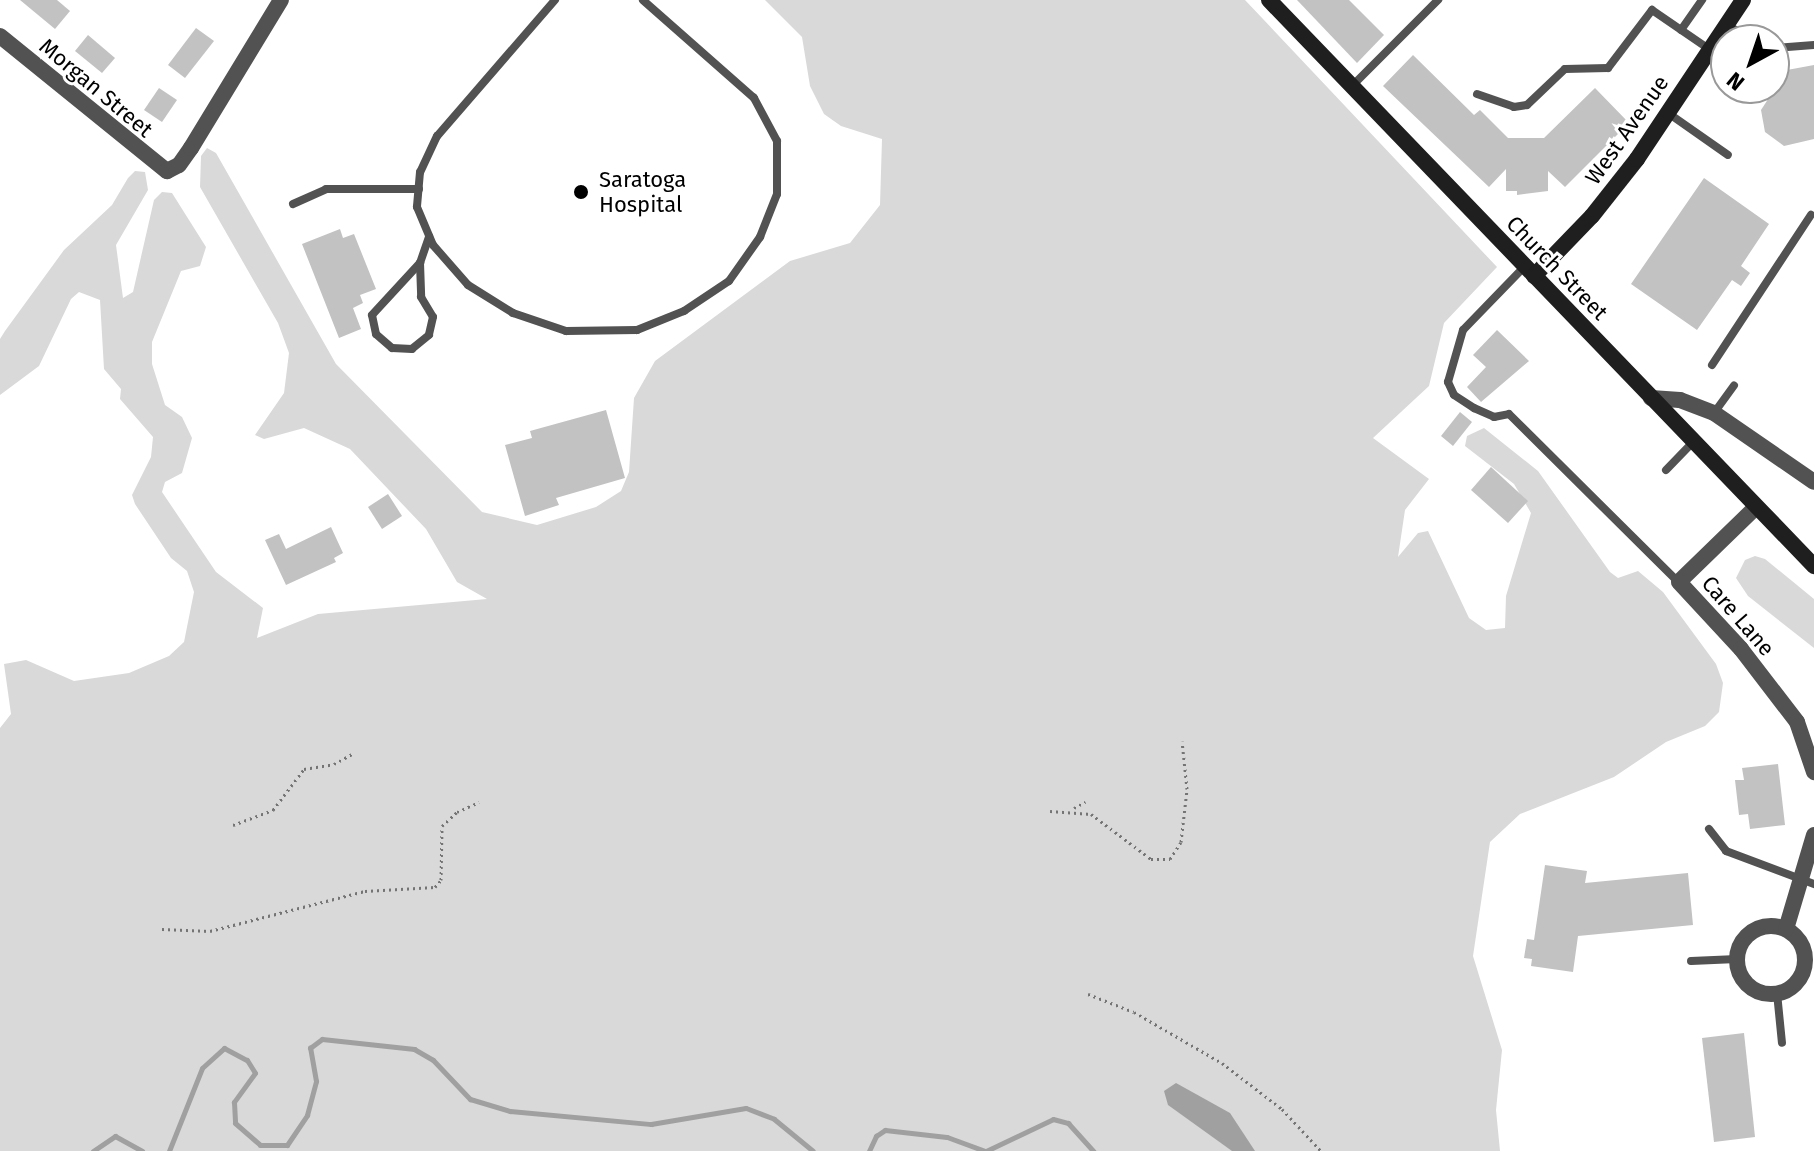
<!DOCTYPE html>
<style>
body{margin:0}
#map{position:relative;width:1814px;height:1151px;overflow:hidden;background:#fff;font-family:"Fira Sans",sans-serif}
div>[style]{position:absolute}
.green>*{inset:0;background:#d9d9d9}
.water>*{inset:0;background:#a0a0a0}
.stream>*{height:5px;margin:-2.5px;padding:0 2.5px;transform-origin:2.5px;border-radius:2.5px;background:#a0a0a0}
.building>*{inset:0;background:#c2c2c2}
.path>*{height:3px;margin-top:-1.5px;transform-origin:0;background:repeating-linear-gradient(90deg,#747474 0 2px,transparent 0 6px)}
.lane>*{height:8px;margin:-4px;padding:0 4px;transform-origin:4px;border-radius:4px;background:#525252}
.street>*{height:16px;margin:-8px;padding:0 8px;transform-origin:8px;border-radius:8px;background:#525252}
.street>.ring{margin:-8px;padding:0;box-sizing:content-box;background:none;border:16px solid #525252;border-radius:50%}
.secondary>*{height:16px;margin:-8px;padding:0 8px;transform-origin:8px;border-radius:8px;background:#1f1f1f}
.dots>*{width:22px;height:22px;translate:-50% -50%;box-sizing:border-box;border:4px solid #fff;border-radius:50%}
span{translate:-50% -50%;white-space:nowrap;text-align:center;line-height:1.15;-webkit-text-stroke:6px #fff;paint-order:stroke}
.street-label{font-size:22px;color:#000}
.poi-label{font-size:22px;color:#000}
.left{translate:0 -50%;text-align:left}
.north{position:absolute;left:1710px;top:24px;width:80px;height:80px;box-sizing:border-box;background:#fff;border:2px solid #999;border-radius:50%;rotate:220deg;font-size:22px;font-weight:700;line-height:32px;text-align:center;color:#000}
.north::after{content:'';display:block;margin:auto;width:28px;height:36px;background:#000;clip-path:polygon(50% 0,100% 100%,50% 72%,0 100%)}
</style>
<div id="map">
<div class="green">
<div style="clip-path:polygon(765px 0,1245px 0,1497px 267px,1444px 323px,1429px 386px,1373px 438px,1429px 479px,1405px 510px,1398px 557px,1418px 533px,1428px 531px,1469px 618px,1486px 630px,1505px 628px,1506px 596px,1531px 513px,1514px 484px,1465px 446px,1467px 436px,1484px 428px,1538px 471px,1610px 572px,1618px 578px,1638px 571px,1663px 592px,1716px 664px,1723px 683px,1719px 712px,1705px 726px,1666px 742px,1614px 777px,1520px 814px,1490px 842px,1473px 956px,1502px 1050px,1496px 1110px,1500px 1151px,0 1151px,0 728px,11px 714px,4px 664px,26px 660px,74px 681px,129px 673px,169px 656px,184px 642px,194px 592px,187px 571px,171px 558px,135px 504px,132px 495px,151px 457px,153px 437px,120px 399px,121px 389px,104px 369px,100px 300px,79px 292px,71px 299px,39px 366px,0 395px,0 339px,5px 331px,64px 250px,112px 205px,128px 178px,135px 171px,145px 172px,148px 190px,116px 245px,123px 298px,133px 292px,154px 200px,162px 192px,172px 193px,206px 247px,200px 266px,181px 271px,152px 342px,152px 364px,165px 405px,182px 417px,192px 438px,182px 473px,165px 482px,162px 492px,216px 572px,263px 608px,257px 638px,318px 614px,487px 599px,457px 582px,426px 529px,350px 449px,304px 428px,264px 439px,255px 435px,284px 393px,289px 353px,278px 323px,200px 187px,201px 156px,207px 148px,216px 153px,336px 364px,482px 512px,537px 525px,596px 507px,621px 491px,629px 472px,634px 398px,655px 361px,790px 261px,850px 243px,880px 205px,882px 139px,841px 126px,824px 114px,810px 86px,802px 37px)"></div>
<div style="clip-path:polygon(1755px 556px,1765px 559px,1814px 599px,1814px 648px,1748px 596px,1736px 578px,1745px 560px)"></div>
</div>
<div class="water">
<div style="clip-path:polygon(1176px 1083px,1230px 1113px,1255px 1151px,1232px 1151px,1168px 1105px,1164px 1091px)"></div>
</div>
<div class="stream">
<div style="left:93px;top:1151px;width:27px;rotate:-34deg"></div>
<div style="left:115px;top:1136px;width:31px;rotate:29deg"></div>
<div style="left:169px;top:1151px;width:89px;rotate:-68.3deg"></div>
<div style="left:202px;top:1068px;width:30px;rotate:-42deg"></div>
<div style="left:224px;top:1048px;width:26px;rotate:28deg"></div>
<div style="left:247px;top:1060px;width:15px;rotate:58deg"></div>
<div style="left:255px;top:1073px;width:36px;rotate:126deg"></div>
<div style="left:234px;top:1102px;width:21px;rotate:87deg"></div>
<div style="left:235px;top:1123px;width:33px;rotate:41deg"></div>
<div style="left:260px;top:1145px;width:27px"></div>
<div style="left:287px;top:1145px;width:36px;rotate:-56deg"></div>
<div style="left:307px;top:1115px;width:35px;rotate:-75deg"></div>
<div style="left:316px;top:1081px;width:34px;rotate:-100deg"></div>
<div style="left:310px;top:1048px;width:15px;rotate:-37deg"></div>
<div style="left:322px;top:1039px;width:93px;rotate:6.2deg"></div>
<div style="left:414px;top:1049px;width:22px;rotate:30deg"></div>
<div style="left:433px;top:1060px;width:54px;rotate:46.5deg"></div>
<div style="left:470px;top:1099px;width:42px;rotate:16.7deg"></div>
<div style="left:510px;top:1111px;width:142px;rotate:5.3deg"></div>
<div style="left:651px;top:1124px;width:96px;rotate:-9.6deg"></div>
<div style="left:746px;top:1108px;width:30px;rotate:21deg"></div>
<div style="left:774px;top:1119px;width:50px;rotate:39.4deg"></div>
<div style="left:869px;top:1151px;width:17px;rotate:-65deg"></div>
<div style="left:876px;top:1136px;width:11px;rotate:-34deg"></div>
<div style="left:885px;top:1130px;width:62px;rotate:6.4deg"></div>
<div style="left:947px;top:1137px;width:40px;rotate:20.2deg"></div>
<div style="left:986px;top:1151px;width:74px;rotate:-25.5deg"></div>
<div style="left:1053px;top:1119px;width:16px;rotate:15deg"></div>
<div style="left:1068px;top:1123px;width:38px;rotate:48deg"></div>
</div>
<div class="building">
<div style="clip-path:polygon(20px 0,57px 0,70px 11px,55px 29px)"></div>
<div style="clip-path:polygon(1297px 0,1349px 0,1384px 35px,1357px 63px)"></div>
<div style="clip-path:polygon(196px 28px,214px 41px,185px 78px,168px 65px)"></div>
<div style="clip-path:polygon(88px 35px,115px 58px,102px 73px,75px 51px)"></div>
<div style="clip-path:polygon(1413px 55px,1474px 115px,1480px 110px,1508px 138px,1544px 138px,1595px 88px,1629px 123px,1565px 187px,1548px 171px,1548px 191px,1517px 195px,1517px 191px,1506px 191px,1506px 169px,1489px 187px,1383px 86px)"></div>
<div style="clip-path:polygon(1814px 65px,1814px 139px,1784px 146px,1765px 132px,1761px 110px,1787px 70px)"></div>
<div style="clip-path:polygon(159px 88px,177px 100px,162px 122px,144px 110px)"></div>
<div style="clip-path:polygon(1704px 178px,1769px 224px,1741px 266px,1750px 273px,1741px 286px,1732px 280px,1697px 330px,1631px 284px)"></div>
<div style="clip-path:polygon(340px 229px,343px 238px,354px 234px,376px 289px,360px 295px,363px 303px,353px 308px,361px 329px,339px 338px,302px 244px)"></div>
<div style="clip-path:polygon(1497px 330px,1529px 361px,1481px 402px,1467px 387px,1486px 367px,1473px 355px)"></div>
<div style="clip-path:polygon(606px 410px,625px 478px,556px 498px,559px 505px,525px 516px,505px 445px,532px 438px,530px 431px)"></div>
<div style="clip-path:polygon(1460px 412px,1472px 422px,1453px 446px,1441px 436px)"></div>
<div style="clip-path:polygon(1491px 467px,1528px 501px,1508px 523px,1471px 490px)"></div>
<div style="clip-path:polygon(388px 494px,402px 516px,382px 529px,368px 507px)"></div>
<div style="clip-path:polygon(331px 527px,343px 553px,334px 558px,336px 562px,286px 585px,265px 540px,279px 534px,286px 549px)"></div>
<div style="clip-path:polygon(1778px 764px,1785px 825px,1750px 829px,1748px 814px,1739px 815px,1735px 780px,1744px 780px,1742px 768px)"></div>
<div style="clip-path:polygon(1545px 865px,1587px 871px,1585px 883px,1688px 873px,1693px 925px,1578px 936px,1573px 972px,1531px 966px,1532px 959px,1524px 958px,1527px 939px,1534px 940px)"></div>
<div style="clip-path:polygon(1744px 1033px,1755px 1137px,1714px 1142px,1702px 1038px)"></div>
</div>
<div class="path">
<div style="left:1074px;top:808px;width:13px;rotate:-29deg"></div>
<div style="left:1050px;top:811px;width:41px;rotate:4.2deg"></div>
<div style="left:1091px;top:814px;width:75px;rotate:36.9deg"></div>
<div style="left:1151px;top:859px;width:19px"></div>
<div style="left:1170px;top:859px;width:20px;rotate:-57deg"></div>
<div style="left:1181px;top:842px;width:53px;rotate:-83.5deg"></div>
<div style="left:1187px;top:789px;width:48px;rotate:-95.9deg"></div>
<div style="left:233px;top:825px;width:43px;rotate:-20.6deg"></div>
<div style="left:273px;top:810px;width:51px;rotate:-52.9deg"></div>
<div style="left:304px;top:769px;width:30px;rotate:-9deg"></div>
<div style="left:334px;top:764px;width:21px;rotate:-29deg"></div>
<div style="left:162px;top:929px;width:48px;rotate:2.4deg"></div>
<div style="left:210px;top:931px;width:160px;rotate:-14.5deg"></div>
<div style="left:365px;top:891px;width:70px;rotate:-3.3deg"></div>
<div style="left:435px;top:887px;width:9px;rotate:-49deg"></div>
<div style="left:441px;top:880px;width:54px;rotate:-88.9deg"></div>
<div style="left:442px;top:826px;width:21px;rotate:-43deg"></div>
<div style="left:457px;top:812px;width:24px;rotate:-24deg"></div>
<div style="left:1088px;top:994px;width:49px;rotate:21.4deg"></div>
<div style="left:1134px;top:1012px;width:102px;rotate:30.1deg"></div>
<div style="left:1222px;top:1063px;width:76px;rotate:37.5deg"></div>
<div style="left:1282px;top:1109px;width:57px;rotate:47.1deg"></div>
</div>
<div class="lane">
<div style="left:555px;top:0;width:180px;rotate:130.9deg"></div>
<div style="left:437px;top:136px;width:40px;rotate:115deg"></div>
<div style="left:420px;top:172px;width:35px;rotate:95deg"></div>
<div style="left:417px;top:207px;width:41px;rotate:67.2deg"></div>
<div style="left:433px;top:245px;width:53px;rotate:48.8deg"></div>
<div style="left:468px;top:285px;width:53px;rotate:31.9deg"></div>
<div style="left:513px;top:313px;width:56px;rotate:18.8deg"></div>
<div style="left:566px;top:331px;width:71px;rotate:-0.8deg"></div>
<div style="left:637px;top:330px;width:51px;rotate:-22deg"></div>
<div style="left:684px;top:311px;width:54px;rotate:-33.7deg"></div>
<div style="left:729px;top:281px;width:54px;rotate:-54.8deg"></div>
<div style="left:760px;top:237px;width:46px;rotate:-68.4deg"></div>
<div style="left:777px;top:194px;width:53px;rotate:-90deg"></div>
<div style="left:777px;top:141px;width:49px;rotate:-118.1deg"></div>
<div style="left:754px;top:98px;width:148px;rotate:-138.6deg"></div>
<div style="left:1727px;top:25px;width:30px;rotate:30deg"></div>
<div style="left:1681px;top:30px;width:37px;rotate:-55deg"></div>
<div style="left:1774px;top:48px;width:40px;rotate:-4.3deg"></div>
<div style="left:1352px;top:86px;width:122px;rotate:-45deg"></div>
<div style="left:1477px;top:94px;width:39px;rotate:19deg"></div>
<div style="left:1514px;top:107px;width:13px;rotate:-9deg"></div>
<div style="left:1527px;top:105px;width:52px;rotate:-43.5deg"></div>
<div style="left:1565px;top:69px;width:43px;rotate:-1.3deg"></div>
<div style="left:1608px;top:68px;width:73px;rotate:-52.8deg"></div>
<div style="left:1652px;top:10px;width:69px;rotate:34.4deg"></div>
<div style="left:1668px;top:113px;width:73px;rotate:35deg"></div>
<div style="left:293px;top:204px;width:36px;rotate:-24deg"></div>
<div style="left:326px;top:189px;width:93px"></div>
<div style="left:420px;top:263px;width:34px;rotate:88deg"></div>
<div style="left:421px;top:297px;width:23px;rotate:59deg"></div>
<div style="left:433px;top:317px;width:18px;rotate:103deg"></div>
<div style="left:429px;top:335px;width:22px;rotate:141deg"></div>
<div style="left:412px;top:349px;width:20px;rotate:-177deg"></div>
<div style="left:392px;top:348px;width:21px;rotate:-139deg"></div>
<div style="left:376px;top:334px;width:19px;rotate:-102deg"></div>
<div style="left:372px;top:315px;width:71px;rotate:-47.3deg"></div>
<div style="left:420px;top:263px;width:28px;rotate:-71deg"></div>
<div style="left:1525px;top:266px;width:89px;rotate:134.1deg"></div>
<div style="left:1463px;top:330px;width:54px;rotate:106.1deg"></div>
<div style="left:1448px;top:382px;width:14px;rotate:65deg"></div>
<div style="left:1454px;top:395px;width:24px;rotate:33deg"></div>
<div style="left:1474px;top:408px;width:22px;rotate:24deg"></div>
<div style="left:1494px;top:417px;width:15px;rotate:-11deg"></div>
<div style="left:1509px;top:414px;width:238px;rotate:44.8deg"></div>
<div style="left:1712px;top:365px;width:180px;rotate:-56.6deg"></div>
<div style="left:1714px;top:413px;width:34px;rotate:-54deg"></div>
<div style="left:1666px;top:470px;width:39px;rotate:-46deg"></div>
<div style="left:1709px;top:829px;width:28px;rotate:52deg"></div>
<div style="left:1726px;top:851px;width:94px;rotate:20.6deg"></div>
<div style="left:1691px;top:961px;width:46px;rotate:-2.5deg"></div>
<div style="left:1777px;top:993px;width:50px;rotate:84.3deg"></div>
</div>
<div class="street">
<div style="left:0;top:36px;width:215px;rotate:39deg"></div>
<div style="left:167px;top:171px;width:13px;rotate:-27deg"></div>
<div style="left:179px;top:165px;width:21px;rotate:-55deg"></div>
<div style="left:191px;top:148px;width:173px;rotate:-58.7deg"></div>
<div style="left:1651px;top:398px;width:29px;rotate:4deg"></div>
<div style="left:1680px;top:400px;width:36px;rotate:21deg"></div>
<div style="left:1714px;top:413px;width:121px;rotate:34.6deg"></div>
<div style="left:1756px;top:507px;width:107px;rotate:135.8deg"></div>
<div style="left:1679px;top:582px;width:91px;rotate:47.2deg"></div>
<div style="left:1741px;top:649px;width:92px;rotate:52.5deg"></div>
<div style="left:1797px;top:722px;width:53px;rotate:71.2deg"></div>
<div class="ring" style="left:1737px;top:926px;width:52px;height:52px"></div>
<div style="left:1786px;top:929px;width:98px;rotate:-73.4deg"></div>
</div>
<div class="secondary">
<div style="left:1269px;top:0;width:786px;rotate:46.08deg"></div>
<div style="left:1534px;top:276px;width:83px;rotate:-46deg"></div>
<div style="left:1592px;top:216px;width:73px;rotate:-51.7deg"></div>
<div style="left:1637px;top:159px;width:191px;rotate:-56.3deg"></div>
</div>
<div class="dots">
<div style="left:581px;top:192px;background:#000"></div>
</div>
<div class="street-label">
<span style="left:96px;top:88px;rotate:40deg">Morgan Street</span>
<span style="left:1627px;top:130px;rotate:-55deg">West Avenue</span>
<span style="left:1557px;top:268px;rotate:46deg">Church Street</span>
<span style="left:1738px;top:616px;rotate:49deg">Care Lane</span>
</div>
<div class="poi-label">
<span class="left" style="left:599px;top:192px">Saratoga<br>Hospital</span>
</div>
<div class="north">N</div>
</div>
